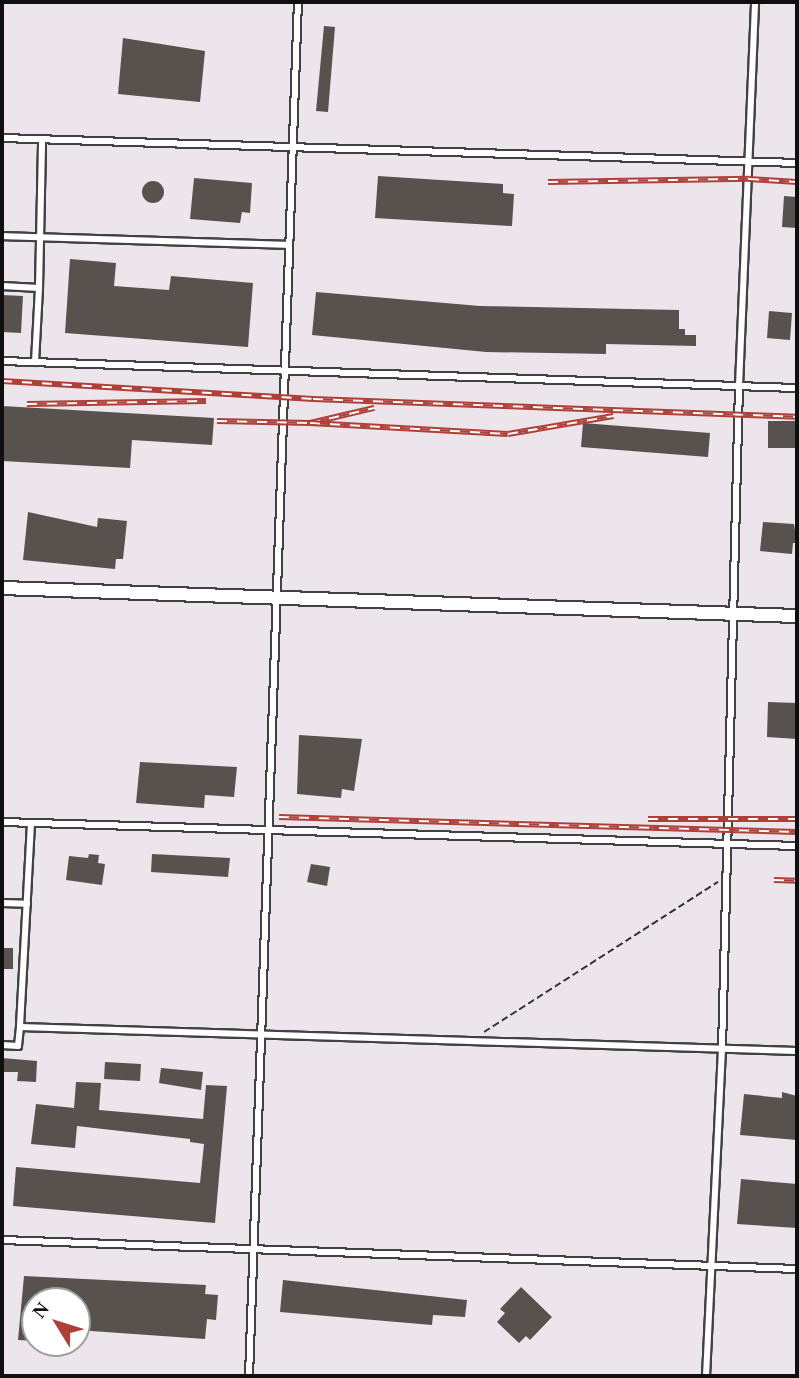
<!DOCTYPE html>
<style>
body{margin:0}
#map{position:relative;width:799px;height:1378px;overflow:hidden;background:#fdfdf3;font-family:Georgia,serif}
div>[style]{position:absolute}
.industrial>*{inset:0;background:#ede5ec}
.building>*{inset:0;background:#57524d}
.round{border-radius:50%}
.path>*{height:2px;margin-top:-1px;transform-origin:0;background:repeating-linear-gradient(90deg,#313131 0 7px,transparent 0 10.5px)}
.roads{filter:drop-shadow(2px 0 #424242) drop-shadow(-2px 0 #424242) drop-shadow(0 2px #424242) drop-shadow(0 -2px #424242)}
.service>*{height:6px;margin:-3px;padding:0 3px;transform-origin:3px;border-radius:3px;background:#fff}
.minor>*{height:12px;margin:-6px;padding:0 6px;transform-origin:6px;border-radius:6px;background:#fff}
.rail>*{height:6px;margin-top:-3px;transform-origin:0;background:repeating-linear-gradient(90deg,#fff 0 10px,#b04037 0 20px);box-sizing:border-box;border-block:2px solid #b04037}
span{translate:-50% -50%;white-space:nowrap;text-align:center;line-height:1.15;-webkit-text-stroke:7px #fff;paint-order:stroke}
.frame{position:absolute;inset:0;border:4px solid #0f0f0f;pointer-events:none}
.north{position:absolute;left:21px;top:1287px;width:70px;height:70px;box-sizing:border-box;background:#fff;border:2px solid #9f9f9f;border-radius:50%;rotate:308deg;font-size:19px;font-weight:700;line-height:28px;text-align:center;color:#0f0f0f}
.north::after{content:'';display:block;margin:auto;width:24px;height:32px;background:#b04037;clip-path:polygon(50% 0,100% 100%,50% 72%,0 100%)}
</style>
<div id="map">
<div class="industrial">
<div style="clip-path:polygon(evenodd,2px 2px,797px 2px,797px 1376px,2px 1376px,2px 2px,35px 1301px,77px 1301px,77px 1343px,35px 1343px,35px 1301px)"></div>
</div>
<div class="building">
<div style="clip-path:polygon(324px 26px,335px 27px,328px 112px,316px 111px)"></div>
<div style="clip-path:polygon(123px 38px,205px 51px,200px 102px,118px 94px)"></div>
<div style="clip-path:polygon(378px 176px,503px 184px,503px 193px,514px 194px,512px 226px,375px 218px)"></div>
<div style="clip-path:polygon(194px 178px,252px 183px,250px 213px,242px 212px,240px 223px,190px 219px)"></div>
<div class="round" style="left:142px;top:181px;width:22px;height:22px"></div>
<div style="clip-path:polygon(784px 196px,797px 197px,797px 228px,782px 227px)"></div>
<div style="clip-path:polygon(70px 259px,116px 263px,114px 286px,169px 290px,171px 276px,253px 283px,248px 347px,65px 333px)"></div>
<div style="clip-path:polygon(316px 292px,480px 306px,679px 310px,679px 329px,685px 329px,685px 335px,696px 335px,696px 346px,606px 344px,606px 354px,486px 352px,312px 335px)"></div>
<div style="clip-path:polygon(2px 295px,23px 296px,21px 333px,2px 332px)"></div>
<div style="clip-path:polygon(769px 311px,792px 313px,790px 340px,767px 338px)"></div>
<div style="clip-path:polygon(2px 406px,214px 418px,212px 445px,132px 440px,130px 468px,2px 461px)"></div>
<div style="clip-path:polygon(768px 421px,797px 421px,797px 448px,768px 448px)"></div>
<div style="clip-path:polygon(583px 423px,710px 433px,708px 457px,581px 447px)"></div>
<div style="clip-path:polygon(28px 512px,97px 527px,98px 518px,127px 521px,123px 559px,116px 559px,115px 569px,23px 560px)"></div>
<div style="clip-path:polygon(763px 522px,794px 524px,797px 543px,793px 543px,792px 554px,760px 551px)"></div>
<div style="clip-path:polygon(768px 702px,797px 703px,797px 739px,767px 737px)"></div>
<div style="clip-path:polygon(299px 735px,362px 739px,354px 791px,342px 789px,341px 798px,297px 794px)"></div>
<div style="clip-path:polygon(140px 762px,237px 767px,234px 797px,205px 795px,204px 808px,136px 803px)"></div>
<div style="clip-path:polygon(89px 854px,99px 855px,98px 863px,105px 864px,102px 885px,66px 880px,69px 856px,88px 858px)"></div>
<div style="clip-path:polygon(152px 854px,230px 858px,228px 877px,151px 872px)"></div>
<div style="clip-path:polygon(311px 864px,330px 867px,327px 886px,307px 882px)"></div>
<div style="clip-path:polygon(2px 948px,13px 948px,13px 969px,2px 969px)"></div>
<div style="clip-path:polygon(2px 1058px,37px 1061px,36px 1082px,17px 1081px,18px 1072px,2px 1072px)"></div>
<div style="clip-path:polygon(105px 1062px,141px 1064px,140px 1081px,104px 1079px)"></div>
<div style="clip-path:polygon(161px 1068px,203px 1072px,201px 1090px,159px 1083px)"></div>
<div style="clip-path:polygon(76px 1082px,101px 1083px,99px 1110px,203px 1119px,206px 1085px,227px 1086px,215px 1223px,13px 1206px,16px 1167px,200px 1183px,204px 1144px,190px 1142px,190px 1139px,77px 1126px,75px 1148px,31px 1144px,36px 1104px,74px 1108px)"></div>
<div style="clip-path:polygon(782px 1092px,797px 1096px,797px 1140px,740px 1135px,744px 1094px,782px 1098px)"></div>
<div style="clip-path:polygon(741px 1179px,797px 1184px,797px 1228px,737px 1224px)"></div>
<div style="clip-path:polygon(24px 1276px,206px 1285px,205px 1294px,218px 1295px,216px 1320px,207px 1319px,205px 1339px,77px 1330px,77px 1301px,35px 1301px,35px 1341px,18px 1340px)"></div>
<div style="clip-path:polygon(283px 1280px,467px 1300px,465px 1317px,433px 1315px,432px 1325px,280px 1312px)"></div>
<div style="clip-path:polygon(521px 1287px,552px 1317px,530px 1340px,526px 1336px,519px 1343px,497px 1322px,505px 1313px,500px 1309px)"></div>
</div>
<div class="path">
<div style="left:484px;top:1032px;width:278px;rotate:-32.7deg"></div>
</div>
<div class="roads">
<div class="service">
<div style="left:2px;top:138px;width:795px;rotate:1.8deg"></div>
<div style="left:2px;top:236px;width:287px;rotate:1.8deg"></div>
<div style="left:2px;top:286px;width:37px;rotate:3deg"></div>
<div style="left:39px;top:288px;width:149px;rotate:-88.8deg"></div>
<div style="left:2px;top:361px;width:795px;rotate:1.95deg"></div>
<div style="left:35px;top:362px;width:74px;rotate:-86.9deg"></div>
<div style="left:2px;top:822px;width:795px;rotate:1.73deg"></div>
<div style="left:31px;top:823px;width:204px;rotate:93.1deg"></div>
<div style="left:20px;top:1027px;width:777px;rotate:1.77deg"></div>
<div style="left:2px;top:903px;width:25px;rotate:2deg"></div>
<div style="left:2px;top:1045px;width:16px;rotate:4deg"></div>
<div style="left:18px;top:1046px;width:19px;rotate:-84deg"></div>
<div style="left:2px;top:1240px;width:796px;rotate:2.09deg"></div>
<div style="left:249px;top:1376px;width:1375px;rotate:-87.96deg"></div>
<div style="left:706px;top:1376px;width:327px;rotate:-87.2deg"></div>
<div style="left:722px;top:1049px;width:663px;rotate:-88.53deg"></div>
<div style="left:739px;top:386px;width:384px;rotate:-87.6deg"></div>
</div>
<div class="minor">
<div style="left:2px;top:588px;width:795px;rotate:2.02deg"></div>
</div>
</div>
<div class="rail">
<div style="left:548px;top:182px;width:201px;rotate:-0.9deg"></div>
<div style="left:749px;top:179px;width:48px;rotate:3.6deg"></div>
<div style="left:2px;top:381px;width:312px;rotate:3.3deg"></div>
<div style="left:313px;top:399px;width:484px;rotate:2.1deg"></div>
<div style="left:27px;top:404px;width:179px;rotate:-1deg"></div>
<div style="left:217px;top:421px;width:93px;rotate:1.2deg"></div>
<div style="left:310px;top:423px;width:66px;rotate:-13.2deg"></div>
<div style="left:310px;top:423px;width:198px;rotate:3.2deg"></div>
<div style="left:508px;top:434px;width:107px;rotate:-9.7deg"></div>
<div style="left:279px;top:817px;width:518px;rotate:1.66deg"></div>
<div style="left:648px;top:819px;width:149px"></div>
<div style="left:774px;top:880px;width:23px;rotate:2deg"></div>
</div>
<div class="frame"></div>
<div class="north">N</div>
</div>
